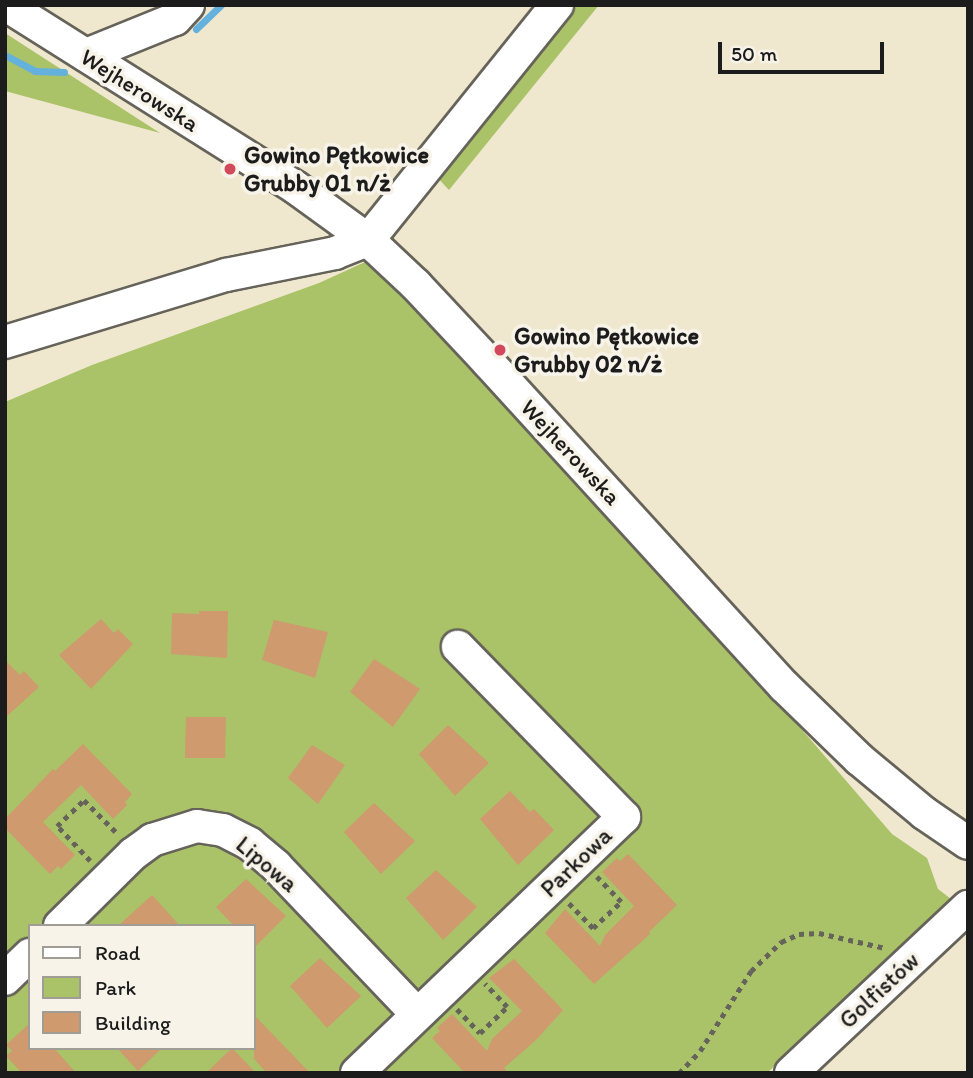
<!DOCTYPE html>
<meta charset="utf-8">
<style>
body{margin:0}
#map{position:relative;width:973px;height:1078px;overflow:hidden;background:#efe8ce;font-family:Itim,sans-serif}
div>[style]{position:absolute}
.green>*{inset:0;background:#aac268}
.stream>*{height:7px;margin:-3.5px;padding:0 3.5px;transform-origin:3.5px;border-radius:3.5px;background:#64b1dd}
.building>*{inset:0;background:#ce9a6e}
.path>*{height:4.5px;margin-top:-2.25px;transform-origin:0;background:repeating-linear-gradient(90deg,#66635a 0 5px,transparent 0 10px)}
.roads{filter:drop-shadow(2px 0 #66635a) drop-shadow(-2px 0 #66635a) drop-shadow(0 2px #66635a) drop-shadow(0 -2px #66635a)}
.minor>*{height:32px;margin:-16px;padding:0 16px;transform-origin:16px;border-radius:16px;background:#fff}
.dots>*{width:19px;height:19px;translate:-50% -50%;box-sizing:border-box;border:4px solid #f7f3e8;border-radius:50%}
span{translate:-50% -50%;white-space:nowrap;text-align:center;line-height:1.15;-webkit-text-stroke:7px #f7f3e8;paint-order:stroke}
.street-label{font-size:24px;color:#1c1c1c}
.poi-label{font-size:24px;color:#1c1c1c;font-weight:700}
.left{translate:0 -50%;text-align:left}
.frame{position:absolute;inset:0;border:7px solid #1c1c1c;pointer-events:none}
.legend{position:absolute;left:28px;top:924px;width:228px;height:126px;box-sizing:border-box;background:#f7f3e8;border:2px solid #9f9d96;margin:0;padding:9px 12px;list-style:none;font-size:21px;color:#1c1c1c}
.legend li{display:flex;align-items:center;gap:14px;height:35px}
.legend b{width:35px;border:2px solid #9f9d96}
.scale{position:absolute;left:718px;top:42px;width:166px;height:32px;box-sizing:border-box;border:4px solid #1c1c1c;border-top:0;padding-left:9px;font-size:21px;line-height:24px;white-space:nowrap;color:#1c1c1c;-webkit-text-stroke:5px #f7f3e8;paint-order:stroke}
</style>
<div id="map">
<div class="green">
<div style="clip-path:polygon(569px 5px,599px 5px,449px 190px,435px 175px)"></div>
<div style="clip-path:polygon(5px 32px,5px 33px,160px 133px,5px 91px)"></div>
<div style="clip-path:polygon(evenodd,365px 262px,422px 315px,550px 450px,766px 688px,892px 834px,927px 858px,938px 889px,955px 902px,767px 1073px,5px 1073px,5px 402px,92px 365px,319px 283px,365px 262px,30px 926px,254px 926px,254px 1048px,30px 1048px,30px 926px)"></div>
</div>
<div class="stream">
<div style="left:196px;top:29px;width:35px;rotate:-44deg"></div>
<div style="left:5px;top:55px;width:34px;rotate:28deg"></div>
<div style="left:35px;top:71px;width:29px;rotate:2deg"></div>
</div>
<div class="building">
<div style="clip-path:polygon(199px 611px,228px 611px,227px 658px,171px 654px,172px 613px,199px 614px)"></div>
<div style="clip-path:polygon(101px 619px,114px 633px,118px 629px,133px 644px,91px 689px,59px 655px)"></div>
<div style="clip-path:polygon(274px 620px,328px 632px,315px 678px,262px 660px)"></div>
<div style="clip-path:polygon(374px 659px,420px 689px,393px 727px,350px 692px)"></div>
<div style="clip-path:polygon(5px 660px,20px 675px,24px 671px,39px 687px,5px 718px)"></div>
<div style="clip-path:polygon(186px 717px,226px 717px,225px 758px,185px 758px)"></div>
<div style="clip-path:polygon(448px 725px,489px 763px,455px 796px,419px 754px)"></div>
<div style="clip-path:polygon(83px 744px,132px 794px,125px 802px,127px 805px,113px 819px,81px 785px,43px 822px,75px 855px,61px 869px,58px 866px,50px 874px,5px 828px,5px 819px,53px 769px,55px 771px)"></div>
<div style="clip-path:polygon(312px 745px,345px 765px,318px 804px,288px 778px)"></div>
<div style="clip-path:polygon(510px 791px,530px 812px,534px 809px,554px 830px,518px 865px,480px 819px)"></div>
<div style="clip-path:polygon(374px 803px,415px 841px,381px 874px,344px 832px)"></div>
<div style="clip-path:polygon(628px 854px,677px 905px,649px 932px,650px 934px,594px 984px,545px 933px,565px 909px,600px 946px,605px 935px,634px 906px,602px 872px,617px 858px,620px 861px)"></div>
<div style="clip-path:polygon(436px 870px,477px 907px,443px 940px,406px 898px)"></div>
<div style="clip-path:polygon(246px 879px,286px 916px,254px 948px,254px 926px,234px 926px,216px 907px)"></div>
<div style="clip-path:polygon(152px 895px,180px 926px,118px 926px)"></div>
<div style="clip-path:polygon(320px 958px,361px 996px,327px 1028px,290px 986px)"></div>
<div style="clip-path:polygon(514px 959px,563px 1010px,537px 1039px,504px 1068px,508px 1073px,465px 1073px,432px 1038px,440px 1031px,437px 1028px,452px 1014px,487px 1051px,492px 1039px,522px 1011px,489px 978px)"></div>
<div style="clip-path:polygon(254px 1015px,286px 1048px,310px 1073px,267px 1073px,254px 1059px)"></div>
<div style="clip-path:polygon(30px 1023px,30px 1048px,54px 1048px,76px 1073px,22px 1073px,6px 1056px,12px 1051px,6px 1045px)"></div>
<div style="clip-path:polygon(117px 1048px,162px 1048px,138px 1071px)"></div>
<div style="clip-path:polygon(232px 1048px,256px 1073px,206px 1073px)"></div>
</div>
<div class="path">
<div style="left:90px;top:861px;width:48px;rotate:-133.3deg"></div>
<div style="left:57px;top:826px;width:37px;rotate:-44deg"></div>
<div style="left:84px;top:800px;width:48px;rotate:45deg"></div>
<div style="left:569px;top:903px;width:35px;rotate:46deg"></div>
<div style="left:593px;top:928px;width:38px;rotate:-43deg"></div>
<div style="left:621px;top:902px;width:35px;rotate:-134deg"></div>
<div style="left:457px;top:1009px;width:33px;rotate:46deg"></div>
<div style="left:480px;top:1033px;width:37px;rotate:-44deg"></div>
<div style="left:507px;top:1007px;width:32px;rotate:-134deg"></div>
<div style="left:679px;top:1073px;width:30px;rotate:-46deg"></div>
<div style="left:700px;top:1051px;width:95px;rotate:-57.5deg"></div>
<div style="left:751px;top:971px;width:42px;rotate:-44deg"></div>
<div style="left:781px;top:942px;width:20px;rotate:-24deg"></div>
<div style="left:799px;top:934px;width:20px;rotate:-3deg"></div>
<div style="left:819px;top:933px;width:68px;rotate:12.8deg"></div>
</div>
<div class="roads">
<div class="minor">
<div style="left:6px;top:5px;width:342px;rotate:32.2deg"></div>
<div style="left:295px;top:187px;width:90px;rotate:36deg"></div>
<div style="left:368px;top:240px;width:66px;rotate:43.2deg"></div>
<div style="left:416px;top:285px;width:105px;rotate:46.9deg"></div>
<div style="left:488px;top:362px;width:439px;rotate:47.6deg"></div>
<div style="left:784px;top:686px;width:105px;rotate:44.2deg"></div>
<div style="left:859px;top:759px;width:85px;rotate:39.7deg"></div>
<div style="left:924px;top:813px;width:53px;rotate:34.3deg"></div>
<div style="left:86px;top:55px;width:96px;rotate:-22deg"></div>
<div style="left:175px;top:19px;width:19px;rotate:-47deg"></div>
<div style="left:5px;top:342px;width:231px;rotate:-16.9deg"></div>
<div style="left:226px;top:275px;width:111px;rotate:-11.4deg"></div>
<div style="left:335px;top:253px;width:35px;rotate:-22deg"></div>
<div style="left:368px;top:240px;width:302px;rotate:-51.2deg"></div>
<div style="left:60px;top:926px;width:103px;rotate:-44.6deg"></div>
<div style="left:133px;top:854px;width:24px;rotate:-36deg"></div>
<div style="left:152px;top:840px;width:47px;rotate:-17.3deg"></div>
<div style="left:197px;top:826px;width:26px;rotate:9deg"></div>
<div style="left:223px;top:830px;width:30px;rotate:27deg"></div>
<div style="left:250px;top:844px;width:34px;rotate:40deg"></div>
<div style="left:276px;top:866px;width:204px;rotate:46.4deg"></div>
<div style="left:5px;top:979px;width:35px;rotate:-44deg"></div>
<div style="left:357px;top:1073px;width:370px;rotate:-43.8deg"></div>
<div style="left:624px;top:817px;width:238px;rotate:-134.3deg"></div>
<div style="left:791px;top:1073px;width:243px;rotate:-43.2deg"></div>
</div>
</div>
<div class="dots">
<div style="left:230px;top:169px;background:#d1495b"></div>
<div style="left:500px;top:350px;background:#d1495b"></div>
</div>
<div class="street-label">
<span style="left:140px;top:90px;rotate:32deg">Wejherowska</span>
<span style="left:571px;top:452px;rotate:47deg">Wejherowska</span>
<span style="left:576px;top:862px;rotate:-44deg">Parkowa</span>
<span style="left:267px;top:864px;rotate:40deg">Lipowa</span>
<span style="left:879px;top:990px;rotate:-43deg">Golfistów</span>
</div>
<div class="poi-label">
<span class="left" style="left:244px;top:169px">Gowino Pętkowice<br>Grubby 01 n/ż</span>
<span class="left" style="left:514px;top:350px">Gowino Pętkowice<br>Grubby 02 n/ż</span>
</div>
<div class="frame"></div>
<ul class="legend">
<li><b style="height:9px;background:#fff"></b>Road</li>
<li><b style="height:19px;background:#aac268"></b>Park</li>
<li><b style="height:19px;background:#ce9a6e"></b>Building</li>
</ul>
<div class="scale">50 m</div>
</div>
